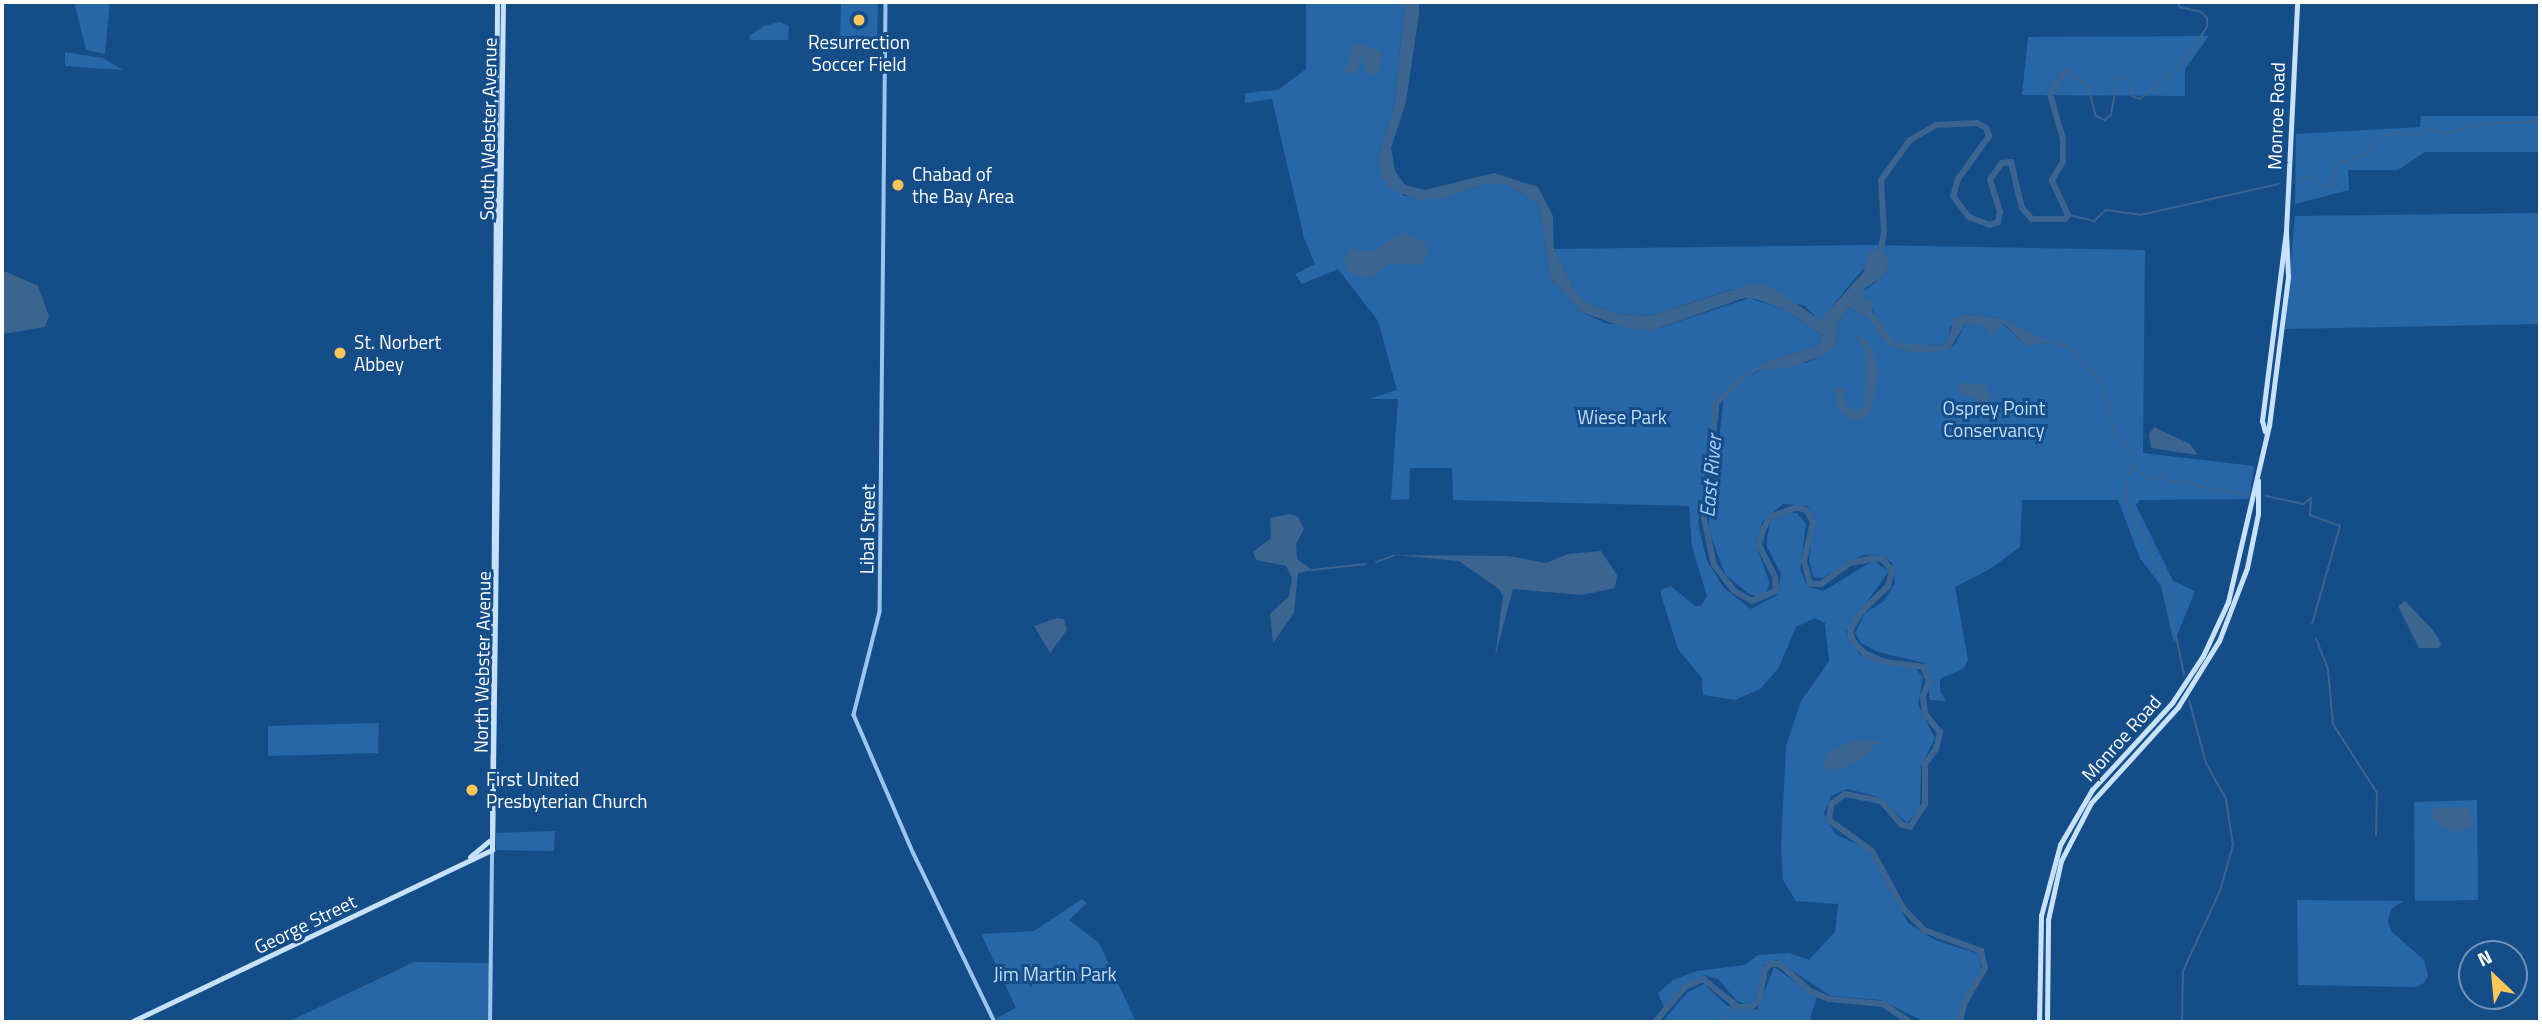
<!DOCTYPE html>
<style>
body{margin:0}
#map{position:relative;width:2542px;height:1024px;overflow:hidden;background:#154d88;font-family:"Titillium Web",sans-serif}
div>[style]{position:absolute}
.green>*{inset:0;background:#2767a7}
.water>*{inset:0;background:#3b6590}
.stream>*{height:2px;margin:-1px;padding:0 1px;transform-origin:1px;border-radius:1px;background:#3b6590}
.river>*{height:6px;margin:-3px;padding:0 3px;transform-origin:3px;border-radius:3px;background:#3b6590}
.tertiary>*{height:3.5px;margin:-1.75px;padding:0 1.75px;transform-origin:1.75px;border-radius:1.75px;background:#9bc5ef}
.secondary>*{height:4.5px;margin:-2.25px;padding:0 2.25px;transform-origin:2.25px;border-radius:2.25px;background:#c8e1fa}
.dots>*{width:19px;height:19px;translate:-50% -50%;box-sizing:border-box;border:4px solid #154d88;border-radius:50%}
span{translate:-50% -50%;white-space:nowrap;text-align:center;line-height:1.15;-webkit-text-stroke:6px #154d88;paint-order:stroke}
.poi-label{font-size:19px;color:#fff}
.left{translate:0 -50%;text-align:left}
.street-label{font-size:19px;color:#fff}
.park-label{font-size:19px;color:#c1defb}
.water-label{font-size:21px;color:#a7cff6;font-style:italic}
.frame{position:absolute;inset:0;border:4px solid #fff;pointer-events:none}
.north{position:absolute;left:2458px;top:940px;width:70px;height:70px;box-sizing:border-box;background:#154d88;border:2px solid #7394b8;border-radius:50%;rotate:334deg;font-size:19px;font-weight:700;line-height:28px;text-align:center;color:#fff}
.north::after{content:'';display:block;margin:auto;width:24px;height:32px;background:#ffc759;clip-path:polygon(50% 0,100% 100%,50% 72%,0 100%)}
</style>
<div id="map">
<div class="green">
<div style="clip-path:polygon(74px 2px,110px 2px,105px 54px,86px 50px)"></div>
<div style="clip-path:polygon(841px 2px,878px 2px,877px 40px,840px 39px)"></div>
<div style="clip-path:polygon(1306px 2px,1405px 2px,1394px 106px,1378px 158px,1404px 196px,1446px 198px,1485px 184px,1505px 184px,1539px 204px,1550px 277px,1581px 312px,1605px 323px,1653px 330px,1749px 298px,1783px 309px,1823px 335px,1818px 346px,1767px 361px,1750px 377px,1760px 370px,1809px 362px,1835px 347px,1838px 323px,1849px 307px,1868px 319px,1888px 345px,1914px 353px,1954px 346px,1966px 323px,2003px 324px,2026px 346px,2050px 342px,2001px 318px,1964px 314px,1950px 327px,1949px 339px,1941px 346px,1895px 343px,1875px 319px,1873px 305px,1861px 299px,1861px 293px,1883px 277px,1890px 263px,1886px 255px,1877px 252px,1820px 321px,1805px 306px,1733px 289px,1650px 316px,1618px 314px,1586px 302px,1575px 290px,1554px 249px,1867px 245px,2145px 250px,2143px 453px,2254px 466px,2249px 499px,2140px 500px,2136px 505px,2173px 581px,2195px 591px,2174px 643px,2161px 586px,2140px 558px,2118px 500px,2022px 500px,2020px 547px,1990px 569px,1955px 587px,1968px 660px,1964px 668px,1940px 679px,1940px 691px,1946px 701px,1930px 700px,1925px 663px,1878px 652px,1861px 643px,1855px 633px,1865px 613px,1884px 601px,1895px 583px,1892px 562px,1880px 556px,1863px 555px,1822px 578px,1813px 577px,1809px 560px,1814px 518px,1808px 506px,1783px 504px,1762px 522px,1756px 545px,1770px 584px,1763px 597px,1750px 595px,1725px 574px,1708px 528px,1724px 397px,1720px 400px,1708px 506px,1701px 506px,1698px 523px,1707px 561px,1724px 588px,1751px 609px,1777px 595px,1781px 574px,1767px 547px,1767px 537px,1771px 520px,1787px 512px,1797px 513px,1806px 524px,1800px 570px,1808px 587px,1823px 591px,1873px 561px,1889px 571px,1846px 631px,1860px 655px,1915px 668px,1923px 677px,1918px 705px,1935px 738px,1921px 766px,1920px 810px,1907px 823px,1879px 797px,1847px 789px,1831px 796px,1824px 813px,1835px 834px,1863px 847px,1877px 861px,1908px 923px,1935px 940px,1979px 954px,1981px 970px,1956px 1022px,1925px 1022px,1881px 1000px,1831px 996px,1776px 960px,1764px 965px,1757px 998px,1748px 1005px,1737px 1001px,1718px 979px,1704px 975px,1685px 984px,1665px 1010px,1658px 993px,1673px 980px,1697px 971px,1745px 965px,1758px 955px,1789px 953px,1809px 960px,1835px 932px,1838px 904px,1796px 901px,1783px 880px,1781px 847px,1786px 746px,1801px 701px,1829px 661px,1825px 623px,1815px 618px,1796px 627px,1778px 669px,1760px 689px,1735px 700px,1703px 695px,1702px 678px,1678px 649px,1661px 595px,1661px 590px,1671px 586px,1695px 606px,1701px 606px,1707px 596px,1692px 547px,1689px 506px,1453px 500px,1452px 468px,1410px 468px,1409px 499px,1391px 500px,1398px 399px,1369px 399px,1397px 390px,1378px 321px,1338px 269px,1302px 284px,1295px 274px,1315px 264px,1304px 238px,1272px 99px,1245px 103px,1245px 93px,1278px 90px,1306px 69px)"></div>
<div style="clip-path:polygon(780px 22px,789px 26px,788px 40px,749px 40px,750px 35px,764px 26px)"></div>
<div style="clip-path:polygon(2209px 36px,2185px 69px,2185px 96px,2022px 95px,2028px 37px)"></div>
<div style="clip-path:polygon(65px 52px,103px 58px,123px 70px,65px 66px)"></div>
<div style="clip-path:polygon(2421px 116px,2540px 116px,2540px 152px,2425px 152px,2398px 170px,2348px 170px,2349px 190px,2295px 204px,2296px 134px,2420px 127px)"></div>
<div style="clip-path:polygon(2540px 213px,2540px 324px,2285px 329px,2295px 216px)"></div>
<div style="clip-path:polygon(379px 723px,378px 753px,268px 756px,268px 726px)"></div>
<div style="clip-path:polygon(2477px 800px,2478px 900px,2415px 901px,2414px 802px)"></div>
<div style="clip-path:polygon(555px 831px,554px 851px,496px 850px,496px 833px)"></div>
<div style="clip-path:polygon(1082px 899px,1087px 903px,1069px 920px,1099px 943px,1136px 1022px,998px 1022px,996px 1018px,1016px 1008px,981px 934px,1034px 931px)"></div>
<div style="clip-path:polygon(2297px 900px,2403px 901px,2391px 909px,2388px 921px,2391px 931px,2424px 960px,2428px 976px,2424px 983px,2416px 987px,2298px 985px)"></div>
<div style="clip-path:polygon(414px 962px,491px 963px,490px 1022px,288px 1022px)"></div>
<div style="clip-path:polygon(1774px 967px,1817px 997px,1809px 1022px,1662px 1022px,1688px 992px,1704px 984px,1727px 1006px,1757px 1010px)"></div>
</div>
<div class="water">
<div style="clip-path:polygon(1405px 2px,1419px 2px,1419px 13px,1406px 102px,1391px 148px,1395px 171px,1405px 185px,1425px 190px,1494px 173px,1538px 187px,1553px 216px,1554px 249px,1575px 290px,1586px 302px,1618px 314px,1650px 316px,1753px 283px,1769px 285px,1820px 320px,1863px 273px,1869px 252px,1876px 250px,1886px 254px,1890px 263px,1883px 277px,1865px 288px,1861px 299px,1875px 301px,1872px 311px,1895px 342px,1941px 346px,1949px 339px,1953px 320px,1964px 314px,2001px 318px,2051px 342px,2026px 346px,2004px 324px,1992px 335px,1984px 326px,1966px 323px,1949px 350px,1914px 353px,1888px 345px,1868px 319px,1849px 307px,1838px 323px,1835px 347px,1826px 354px,1795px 366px,1760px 370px,1734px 382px,1767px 361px,1818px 346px,1823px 335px,1783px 309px,1756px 299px,1744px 298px,1653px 330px,1629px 329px,1581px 312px,1550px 277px,1539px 204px,1505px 184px,1485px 184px,1446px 198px,1418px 200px,1389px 188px,1382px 177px,1378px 158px,1394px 106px)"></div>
<div style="clip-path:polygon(1353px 42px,1382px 51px,1380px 74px,1367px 74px,1362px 57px,1356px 73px,1339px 74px,1349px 62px)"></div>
<div style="clip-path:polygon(1407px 233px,1425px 242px,1429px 250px,1422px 265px,1391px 263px,1368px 279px,1349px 272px,1344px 263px,1348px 249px,1371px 252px,1397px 235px)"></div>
<div style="clip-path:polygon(2px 270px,38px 286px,49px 316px,45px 327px,2px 334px)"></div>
<div style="clip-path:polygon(1857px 333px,1869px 342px,1879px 370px,1872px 409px,1862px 421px,1854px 421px,1839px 410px,1834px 392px,1838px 386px,1844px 389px,1846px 405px,1851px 409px,1860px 411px,1865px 404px,1866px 357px)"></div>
<div style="clip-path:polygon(1964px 382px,1986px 386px,1991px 397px,1987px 407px,1981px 408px,1972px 396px,1959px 393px,1958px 385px)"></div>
<div style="clip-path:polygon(2154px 427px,2190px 444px,2198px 455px,2151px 448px,2149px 434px)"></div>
<div style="clip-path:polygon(1290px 514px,1298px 517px,1304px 529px,1296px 544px,1297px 559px,1312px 570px,1298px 573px,1294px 613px,1273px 643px,1270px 614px,1289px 596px,1292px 578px,1286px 566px,1256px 560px,1253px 552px,1271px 538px,1270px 518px)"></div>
<div style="clip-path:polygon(1601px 551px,1617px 575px,1615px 588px,1582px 595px,1513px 589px,1495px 657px,1503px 596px,1499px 589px,1459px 561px,1395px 555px,1508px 556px,1546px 563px,1568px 554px)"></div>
<div style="clip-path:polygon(2405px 601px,2433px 630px,2441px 643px,2439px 648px,2419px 648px,2398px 606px)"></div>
<div style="clip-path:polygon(1057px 618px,1064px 619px,1067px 630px,1050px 653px,1034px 626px)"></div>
<div style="clip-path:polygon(1873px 740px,1888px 744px,1876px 744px,1867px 756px,1834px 773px,1836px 767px,1827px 771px,1823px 765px,1829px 757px,1823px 754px,1850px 742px)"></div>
<div style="clip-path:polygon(2470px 807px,2472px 826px,2462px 832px,2443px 829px,2429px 815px,2435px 808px)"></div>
</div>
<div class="stream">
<div style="left:2066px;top:71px;width:26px;rotate:32deg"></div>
<div style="left:2088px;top:85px;width:32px;rotate:76deg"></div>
<div style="left:2096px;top:116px;width:10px;rotate:24deg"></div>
<div style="left:2105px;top:120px;width:8px;rotate:-40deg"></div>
<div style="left:2111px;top:115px;width:36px;rotate:-80deg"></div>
<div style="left:2117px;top:80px;width:11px;rotate:-15deg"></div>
<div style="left:2128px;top:77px;width:7px;rotate:45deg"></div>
<div style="left:2133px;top:82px;width:14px;rotate:94deg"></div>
<div style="left:2132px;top:96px;width:9px;rotate:21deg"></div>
<div style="left:2140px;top:99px;width:51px;rotate:-38.7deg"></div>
<div style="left:2180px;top:67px;width:48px;rotate:-56deg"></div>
<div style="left:2207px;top:27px;width:9px;rotate:-90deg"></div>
<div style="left:2207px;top:18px;width:8px;rotate:-135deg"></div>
<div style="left:2201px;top:12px;width:22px;rotate:-167deg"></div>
<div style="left:2180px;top:7px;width:6px;rotate:-121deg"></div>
<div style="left:2297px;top:179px;width:16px;rotate:-4deg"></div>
<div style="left:2313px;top:178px;width:11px;rotate:52deg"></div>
<div style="left:2320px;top:187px;width:9px"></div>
<div style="left:2329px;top:187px;width:13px;rotate:-58deg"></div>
<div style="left:2336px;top:176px;width:12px;rotate:-95deg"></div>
<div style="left:2335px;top:164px;width:34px;rotate:-17deg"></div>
<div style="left:2368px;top:154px;width:21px;rotate:-53deg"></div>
<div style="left:2381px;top:137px;width:12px;rotate:-20deg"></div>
<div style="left:2392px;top:133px;width:25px;rotate:5deg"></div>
<div style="left:2417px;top:135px;width:15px;rotate:-23deg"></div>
<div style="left:2431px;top:129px;width:14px;rotate:21deg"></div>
<div style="left:2444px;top:134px;width:45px;rotate:-14deg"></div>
<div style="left:2488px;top:123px;width:52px;rotate:-1.1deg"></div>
<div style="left:2068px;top:215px;width:27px;rotate:13deg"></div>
<div style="left:2094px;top:221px;width:16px;rotate:-43deg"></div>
<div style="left:2106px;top:210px;width:34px;rotate:8deg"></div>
<div style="left:2140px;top:215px;width:142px;rotate:-12.6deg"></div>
<div style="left:2049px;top:341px;width:23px;rotate:18deg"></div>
<div style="left:2071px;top:348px;width:49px;rotate:49.1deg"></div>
<div style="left:2103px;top:385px;width:54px;rotate:76deg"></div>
<div style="left:2116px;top:437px;width:16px;rotate:30deg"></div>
<div style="left:2130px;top:445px;width:13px;rotate:67deg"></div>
<div style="left:2136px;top:462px;width:21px;rotate:118deg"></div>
<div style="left:2126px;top:481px;width:20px;rotate:87deg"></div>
<div style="left:2127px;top:501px;width:90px;rotate:65.1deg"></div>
<div style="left:2165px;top:583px;width:94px;rotate:78.3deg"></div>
<div style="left:2135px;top:468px;width:22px;rotate:36deg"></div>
<div style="left:2153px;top:481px;width:9px;rotate:-32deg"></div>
<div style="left:2161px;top:476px;width:11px;rotate:34deg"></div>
<div style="left:2170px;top:482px;width:16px;rotate:-4deg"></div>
<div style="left:2186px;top:481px;width:18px;rotate:22deg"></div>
<div style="left:2203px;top:488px;width:44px;rotate:7.8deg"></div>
<div style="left:2266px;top:496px;width:38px;rotate:12deg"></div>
<div style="left:2303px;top:504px;width:10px;rotate:-37deg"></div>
<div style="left:2311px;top:498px;width:17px;rotate:93deg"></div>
<div style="left:2310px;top:515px;width:32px;rotate:20deg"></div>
<div style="left:2340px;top:526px;width:102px;rotate:105.9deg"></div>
<div style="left:1376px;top:562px;width:20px;rotate:-20deg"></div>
<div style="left:1312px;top:570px;width:54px;rotate:-6.3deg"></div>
<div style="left:2316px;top:638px;width:34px;rotate:69deg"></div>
<div style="left:2328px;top:670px;width:54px;rotate:84.7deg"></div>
<div style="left:2333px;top:724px;width:82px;rotate:57.5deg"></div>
<div style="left:2377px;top:793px;width:42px;rotate:91.4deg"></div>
<div style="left:1724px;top:1022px;width:15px;rotate:-67deg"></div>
<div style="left:1730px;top:1008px;width:8px;rotate:-7deg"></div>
<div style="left:2182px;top:1022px;width:51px;rotate:-88.9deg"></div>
<div style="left:2183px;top:971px;width:88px;rotate:-65.2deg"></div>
<div style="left:2220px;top:891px;width:48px;rotate:-74.2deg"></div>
<div style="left:2233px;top:845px;width:47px;rotate:-98.7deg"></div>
<div style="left:2226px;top:799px;width:41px;rotate:-119.1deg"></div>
<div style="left:2206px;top:763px;width:65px;rotate:-105.1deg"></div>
</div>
<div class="river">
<div style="left:1879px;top:260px;width:28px;rotate:-80deg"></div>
<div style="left:1884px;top:232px;width:52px;rotate:-93.3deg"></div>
<div style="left:1881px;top:180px;width:49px;rotate:-54.1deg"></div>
<div style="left:1910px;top:140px;width:30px;rotate:-30deg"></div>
<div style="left:1936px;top:125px;width:41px;rotate:-2.8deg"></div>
<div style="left:1977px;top:123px;width:10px;rotate:29deg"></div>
<div style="left:1986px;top:128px;width:9px;rotate:69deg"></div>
<div style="left:1989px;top:136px;width:53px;rotate:125.8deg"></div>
<div style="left:1958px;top:179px;width:18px;rotate:106deg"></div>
<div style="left:1953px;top:196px;width:26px;rotate:53deg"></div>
<div style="left:1969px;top:217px;width:22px;rotate:21deg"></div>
<div style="left:1990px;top:225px;width:9px;rotate:-21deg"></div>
<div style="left:1998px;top:222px;width:10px;rotate:-79deg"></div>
<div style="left:2000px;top:212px;width:34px;rotate:-107deg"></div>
<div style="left:1990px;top:179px;width:20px;rotate:-53deg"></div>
<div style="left:2002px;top:163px;width:9px;rotate:-6deg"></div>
<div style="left:2011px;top:162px;width:47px;rotate:76.6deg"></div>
<div style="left:2022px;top:208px;width:15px;rotate:48deg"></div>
<div style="left:2032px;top:219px;width:33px"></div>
<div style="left:2065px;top:219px;width:5px;rotate:-53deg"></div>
<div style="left:2068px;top:215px;width:38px;rotate:-115deg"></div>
<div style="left:2052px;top:180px;width:21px;rotate:-59deg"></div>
<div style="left:2063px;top:162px;width:23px;rotate:-90deg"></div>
<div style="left:2063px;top:139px;width:47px;rotate:-106.1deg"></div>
<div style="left:2050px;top:94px;width:28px;rotate:-55deg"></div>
<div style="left:1741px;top:379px;width:35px;rotate:136deg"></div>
<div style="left:1716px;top:403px;width:116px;rotate:96deg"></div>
<div style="left:1704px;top:518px;width:48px;rotate:78deg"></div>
<div style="left:1714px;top:565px;width:33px;rotate:52deg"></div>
<div style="left:1734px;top:591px;width:21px;rotate:29deg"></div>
<div style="left:1752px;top:601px;width:26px;rotate:-23deg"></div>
<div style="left:1776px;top:591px;width:14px;rotate:-94deg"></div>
<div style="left:1775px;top:577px;width:36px;rotate:-117deg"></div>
<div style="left:1759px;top:545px;width:16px;rotate:-75deg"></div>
<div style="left:1763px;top:530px;width:15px;rotate:-62deg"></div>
<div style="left:1770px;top:517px;width:29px;rotate:-20deg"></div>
<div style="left:1797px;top:507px;width:11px;rotate:22deg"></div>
<div style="left:1807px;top:511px;width:13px;rotate:61deg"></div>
<div style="left:1813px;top:522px;width:40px;rotate:103deg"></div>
<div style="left:1804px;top:561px;width:24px;rotate:75deg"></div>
<div style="left:1810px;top:584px;width:11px"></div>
<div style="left:1821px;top:584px;width:36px;rotate:-36deg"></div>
<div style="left:1850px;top:563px;width:21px;rotate:-11deg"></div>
<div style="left:1871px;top:559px;width:11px"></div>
<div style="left:1882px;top:559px;width:15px;rotate:48deg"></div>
<div style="left:1892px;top:570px;width:16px;rotate:104deg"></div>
<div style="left:1888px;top:586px;width:36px;rotate:136deg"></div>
<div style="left:1862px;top:611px;width:22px;rotate:122deg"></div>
<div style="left:1850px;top:630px;width:11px;rotate:75deg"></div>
<div style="left:1853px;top:641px;width:16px;rotate:47deg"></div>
<div style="left:1864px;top:653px;width:23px;rotate:23deg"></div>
<div style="left:1885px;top:662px;width:38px;rotate:7deg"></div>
<div style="left:1923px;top:667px;width:15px;rotate:67deg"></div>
<div style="left:1929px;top:681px;width:16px;rotate:112deg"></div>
<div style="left:1923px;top:696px;width:18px;rotate:84deg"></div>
<div style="left:1925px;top:714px;width:23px;rotate:50deg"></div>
<div style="left:1940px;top:732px;width:17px;rotate:103deg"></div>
<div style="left:1936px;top:749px;width:19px;rotate:126deg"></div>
<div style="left:1925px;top:764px;width:40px;rotate:90deg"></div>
<div style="left:1925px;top:804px;width:27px;rotate:123deg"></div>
<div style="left:1910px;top:827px;width:9px;rotate:-162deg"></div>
<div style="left:1901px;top:824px;width:30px;rotate:-131deg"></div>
<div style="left:1881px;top:801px;width:37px;rotate:-169deg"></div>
<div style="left:1845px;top:794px;width:17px;rotate:144deg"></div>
<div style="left:1831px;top:804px;width:16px;rotate:97deg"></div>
<div style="left:1829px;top:820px;width:53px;rotate:35.8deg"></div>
<div style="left:1872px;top:851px;width:65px;rotate:61.5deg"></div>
<div style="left:1903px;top:908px;width:30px;rotate:46deg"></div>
<div style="left:1924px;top:930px;width:61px;rotate:20.2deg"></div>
<div style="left:1981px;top:951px;width:17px;rotate:77deg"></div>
<div style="left:1985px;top:968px;width:42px;rotate:120.3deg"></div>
<div style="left:1964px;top:1004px;width:18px;rotate:103deg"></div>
<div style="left:1655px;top:1022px;width:46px;rotate:-49.4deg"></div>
<div style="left:1685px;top:987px;width:20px;rotate:-24deg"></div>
<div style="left:1703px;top:979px;width:45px;rotate:38.7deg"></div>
<div style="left:1738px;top:1007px;width:13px"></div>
<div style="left:1751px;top:1007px;width:10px;rotate:-37deg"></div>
<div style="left:1759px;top:1001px;width:32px;rotate:-79deg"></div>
<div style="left:1765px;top:970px;width:9px;rotate:-49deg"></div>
<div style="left:1771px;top:963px;width:10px;rotate:11deg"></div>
<div style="left:1781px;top:965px;width:39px;rotate:42deg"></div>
<div style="left:1810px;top:991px;width:21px;rotate:23deg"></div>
<div style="left:1829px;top:999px;width:54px;rotate:5.3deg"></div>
<div style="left:1883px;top:1004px;width:32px;rotate:34deg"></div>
</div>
<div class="tertiary">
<div style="left:886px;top:2px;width:610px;rotate:90.56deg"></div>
<div style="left:880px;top:612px;width:106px;rotate:104.2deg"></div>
<div style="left:854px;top:715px;width:151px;rotate:66.7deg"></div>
<div style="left:914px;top:854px;width:187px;rotate:64.3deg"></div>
<div style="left:490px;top:1022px;width:172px;rotate:-89.3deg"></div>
</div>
<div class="secondary">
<div style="left:2265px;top:432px;width:11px;rotate:-105deg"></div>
<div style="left:2262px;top:421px;width:192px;rotate:-82.8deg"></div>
<div style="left:2286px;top:231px;width:229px;rotate:-87.2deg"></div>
<div style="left:492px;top:850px;width:848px;rotate:-89.26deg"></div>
<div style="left:492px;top:850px;width:848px;rotate:-89.66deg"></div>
<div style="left:470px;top:857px;width:25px;rotate:-40deg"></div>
<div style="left:131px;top:1022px;width:400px;rotate:-25.5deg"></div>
<div style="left:2039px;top:1022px;width:106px;rotate:-88.9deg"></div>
<div style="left:2041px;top:916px;width:73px;rotate:-75deg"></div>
<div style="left:2060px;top:845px;width:64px;rotate:-59.8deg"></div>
<div style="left:2092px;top:790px;width:118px;rotate:-47.4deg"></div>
<div style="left:2172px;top:703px;width:56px;rotate:-56.6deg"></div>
<div style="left:2203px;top:656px;width:60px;rotate:-65.2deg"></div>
<div style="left:2228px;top:602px;width:181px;rotate:-76.9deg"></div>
<div style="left:2269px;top:426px;width:150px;rotate:-82.7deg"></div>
<div style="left:2288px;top:277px;width:46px;rotate:-92.5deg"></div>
<div style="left:2047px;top:1022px;width:102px;rotate:-89.4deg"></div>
<div style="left:2048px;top:920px;width:60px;rotate:-77.6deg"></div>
<div style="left:2061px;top:861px;width:65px;rotate:-62.7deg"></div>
<div style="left:2091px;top:803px;width:130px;rotate:-47.8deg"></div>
<div style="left:2178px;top:707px;width:78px;rotate:-58.2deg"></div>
<div style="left:2219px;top:641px;width:78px;rotate:-69deg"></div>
<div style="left:2247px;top:568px;width:55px;rotate:-78.5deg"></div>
<div style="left:2258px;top:514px;width:33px;rotate:-90deg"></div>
</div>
<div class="dots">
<div style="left:859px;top:20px;background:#ffc759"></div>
<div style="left:898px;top:185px;background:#ffc759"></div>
<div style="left:340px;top:353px;background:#ffc759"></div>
<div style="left:472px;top:790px;background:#ffc759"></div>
</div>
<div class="poi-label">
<span style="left:859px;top:53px">Resurrection<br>Soccer Field</span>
<span class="left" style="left:912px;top:185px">Chabad of<br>the Bay Area</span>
<span class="left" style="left:354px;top:353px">St. Norbert<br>Abbey</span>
<span class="left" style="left:486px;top:790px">First United<br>Presbyterian Church</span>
</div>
<div class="street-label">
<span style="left:2276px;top:116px;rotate:-88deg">Monroe Road</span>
<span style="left:488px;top:129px;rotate:-89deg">South Webster Avenue</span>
<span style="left:867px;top:529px;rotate:-89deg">Libal Street</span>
<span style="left:482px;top:662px;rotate:-89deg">North Webster Avenue</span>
<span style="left:2121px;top:738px;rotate:-48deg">Monroe Road</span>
<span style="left:305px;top:924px;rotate:-26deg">George Street</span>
</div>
<div class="park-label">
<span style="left:1994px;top:419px">Osprey Point<br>Conservancy</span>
<span style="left:1622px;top:417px">Wiese Park</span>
<span style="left:1055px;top:974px">Jim Martin Park</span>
</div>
<div class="water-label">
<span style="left:1710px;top:476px;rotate:-85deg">East River</span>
</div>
<div class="frame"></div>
<div class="north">N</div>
</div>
